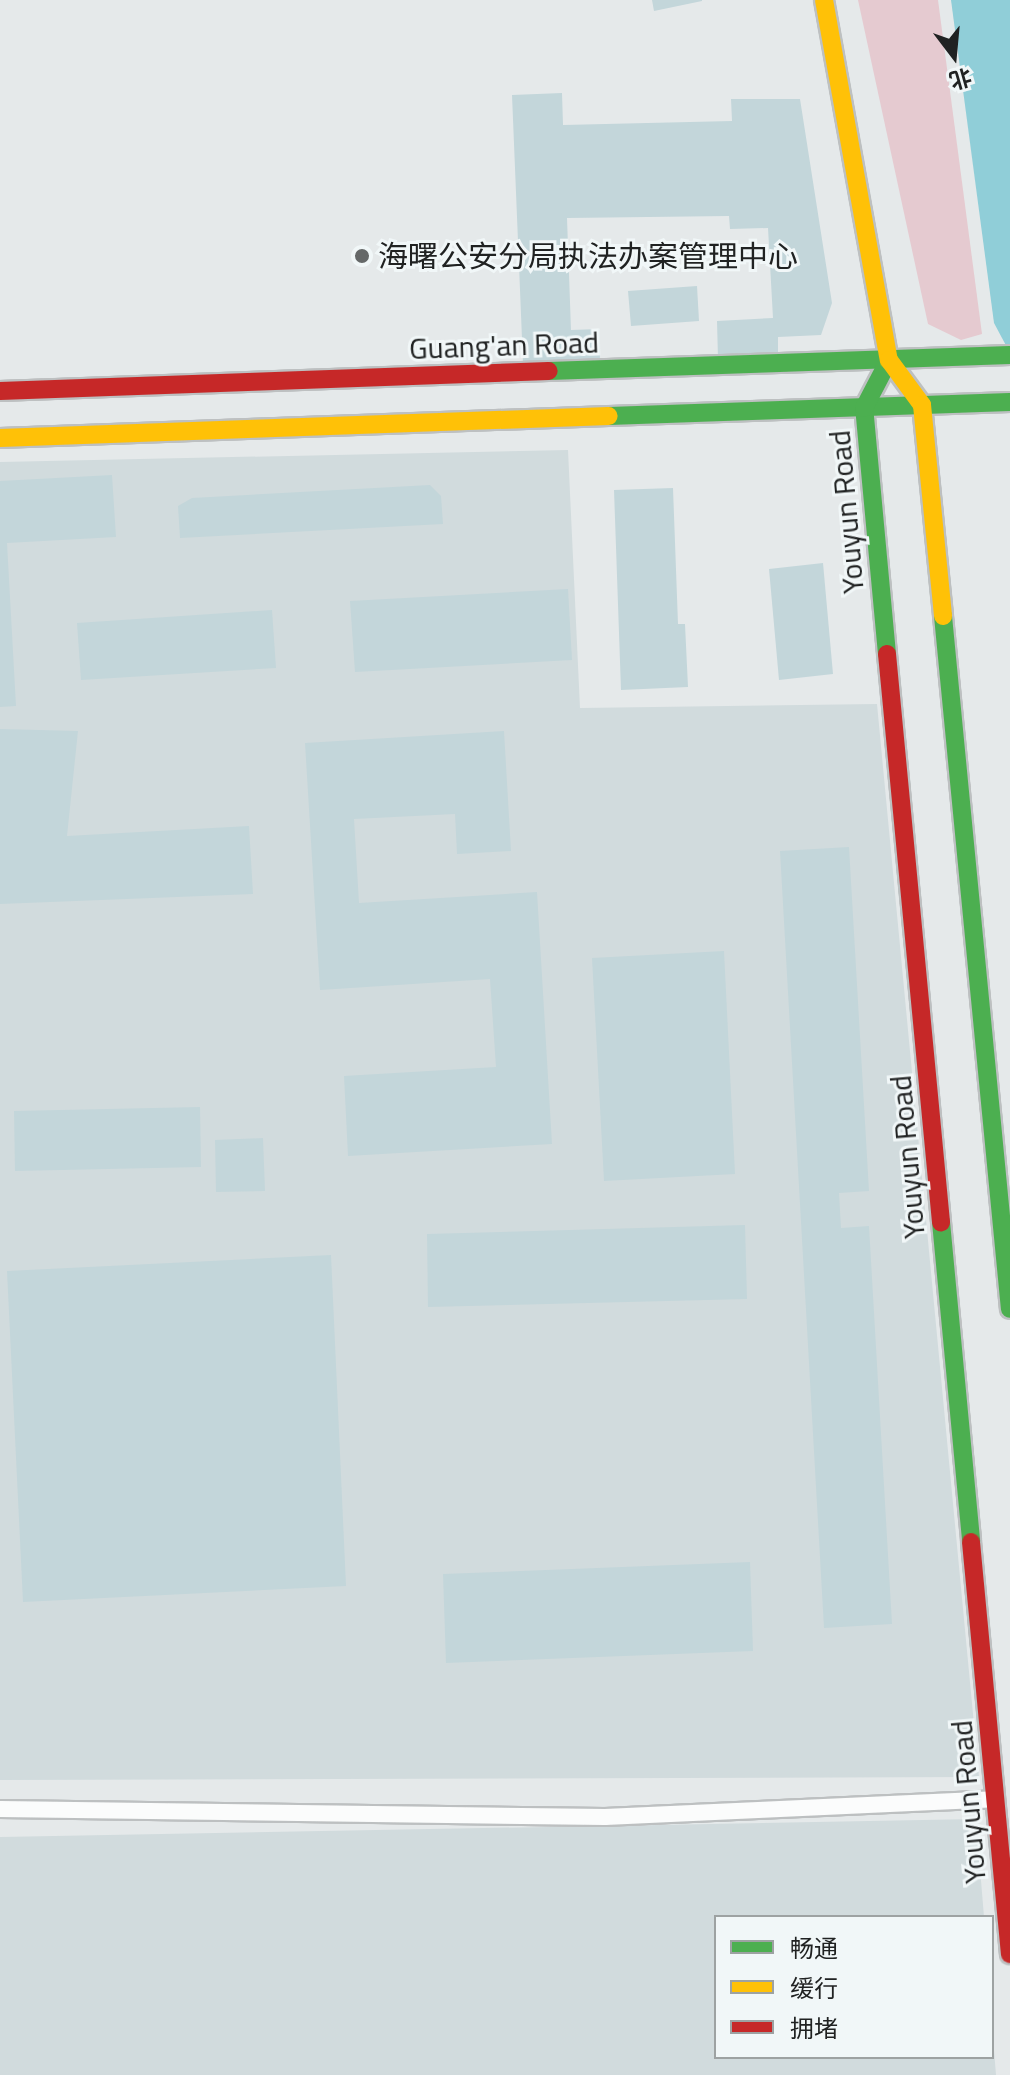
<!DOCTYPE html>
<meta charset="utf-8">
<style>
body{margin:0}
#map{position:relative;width:1010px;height:2075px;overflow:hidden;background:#e5e9ea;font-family:"Titillium Web","Noto Sans SC",sans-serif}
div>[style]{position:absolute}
.built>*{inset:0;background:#d1dbdd}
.green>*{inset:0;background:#e5cad0}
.water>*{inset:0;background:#90ced8}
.building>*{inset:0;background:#c3d6da}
.roads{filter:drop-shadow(2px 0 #bdc0c1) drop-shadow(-2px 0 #bdc0c1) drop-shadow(0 2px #bdc0c1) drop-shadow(0 -2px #bdc0c1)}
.lane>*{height:16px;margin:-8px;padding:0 8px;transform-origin:8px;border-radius:8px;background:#fbfcfc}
.fast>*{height:18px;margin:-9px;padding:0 9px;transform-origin:9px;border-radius:9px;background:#4caf50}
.slow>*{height:18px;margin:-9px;padding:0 9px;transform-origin:9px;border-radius:9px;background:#ffc107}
.jam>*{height:18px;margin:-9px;padding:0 9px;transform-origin:9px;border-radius:9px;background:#c62828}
.dots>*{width:22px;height:22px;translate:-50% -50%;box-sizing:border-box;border:4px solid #f1f7f8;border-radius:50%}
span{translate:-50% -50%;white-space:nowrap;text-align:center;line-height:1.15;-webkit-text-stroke:6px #f1f7f8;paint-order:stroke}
.poi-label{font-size:30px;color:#202222}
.left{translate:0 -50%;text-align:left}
.street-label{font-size:30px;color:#202222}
.legend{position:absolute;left:714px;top:1915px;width:280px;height:144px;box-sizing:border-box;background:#f1f7f8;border:2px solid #9da2a2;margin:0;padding:10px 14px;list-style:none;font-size:24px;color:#202222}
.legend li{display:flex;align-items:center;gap:16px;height:40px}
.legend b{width:40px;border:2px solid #9da2a2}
.north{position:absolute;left:914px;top:16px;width:80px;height:80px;-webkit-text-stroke:6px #f1f7f8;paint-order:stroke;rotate:164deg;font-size:22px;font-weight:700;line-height:32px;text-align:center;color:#202222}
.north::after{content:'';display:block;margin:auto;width:28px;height:36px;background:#202222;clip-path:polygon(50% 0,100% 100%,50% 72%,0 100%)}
</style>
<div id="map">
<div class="built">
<div style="clip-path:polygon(568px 450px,580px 708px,877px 704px,979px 1777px,0 1780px,0 462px)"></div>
<div style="clip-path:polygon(976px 1819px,984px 1917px,716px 1917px,716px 2057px,992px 2057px,992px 2025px,996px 2075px,0 2075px,0 1837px)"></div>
</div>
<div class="green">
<div style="clip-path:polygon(858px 0,938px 0,982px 334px,961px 340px,928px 324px)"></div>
</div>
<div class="water">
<div style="clip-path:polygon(951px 0,1010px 0,1010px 353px,994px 323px)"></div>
</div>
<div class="building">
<div style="clip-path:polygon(652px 0,702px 0,702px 1px,654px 11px)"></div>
<div style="clip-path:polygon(562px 93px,563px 125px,732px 121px,731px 99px,800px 99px,832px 303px,821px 335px,778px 337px,778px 357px,718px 359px,717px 321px,773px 318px,768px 228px,730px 229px,729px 216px,567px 218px,571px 330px,599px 329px,600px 360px,523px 363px,512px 95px)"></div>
<div style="clip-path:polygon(697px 286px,699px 321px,631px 326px,628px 291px)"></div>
<div style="clip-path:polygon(112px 475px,116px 537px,7px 543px,16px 706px,0 707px,0 481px)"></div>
<div style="clip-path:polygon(430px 485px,441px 496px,443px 524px,180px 538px,178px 506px,192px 498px)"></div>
<div style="clip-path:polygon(673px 488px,678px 624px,685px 624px,688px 687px,621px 690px,614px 490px)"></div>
<div style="clip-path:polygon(823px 563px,833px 674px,779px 680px,769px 569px)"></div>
<div style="clip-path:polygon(568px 589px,572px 660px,355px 672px,350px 601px)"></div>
<div style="clip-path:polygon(272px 610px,276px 668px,81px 680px,77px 623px)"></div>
<div style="clip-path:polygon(0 729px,78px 731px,67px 836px,249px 826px,253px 894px,0 904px)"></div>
<div style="clip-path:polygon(504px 731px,511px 851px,457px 854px,455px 814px,354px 819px,359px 903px,537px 892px,552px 1144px,348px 1156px,344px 1076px,496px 1067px,490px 979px,320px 990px,305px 743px)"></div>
<div style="clip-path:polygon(849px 847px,869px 1191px,839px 1193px,841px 1228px,869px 1226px,892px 1624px,824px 1628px,780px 851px)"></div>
<div style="clip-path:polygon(724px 951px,735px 1174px,604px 1181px,592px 958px)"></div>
<div style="clip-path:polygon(200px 1107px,201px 1167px,15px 1171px,14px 1111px)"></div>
<div style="clip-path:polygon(263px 1138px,265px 1191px,216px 1192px,215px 1140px)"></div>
<div style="clip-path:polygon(745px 1225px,747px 1299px,428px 1307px,427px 1234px)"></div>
<div style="clip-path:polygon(331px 1255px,346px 1586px,23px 1602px,7px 1271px)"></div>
<div style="clip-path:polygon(750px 1562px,753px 1651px,446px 1663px,443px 1574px)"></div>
</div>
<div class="roads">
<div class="lane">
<div style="left:0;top:1809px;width:605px;rotate:0.76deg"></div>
<div style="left:605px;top:1817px;width:389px;rotate:-2.6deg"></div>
</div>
<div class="fast">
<div style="left:549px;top:371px;width:461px;rotate:-2deg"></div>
<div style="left:609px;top:416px;width:401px;rotate:-2deg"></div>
<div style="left:943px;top:616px;width:696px;rotate:84.48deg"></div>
<div style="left:887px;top:654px;width:247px;rotate:-95.3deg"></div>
<div style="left:864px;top:408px;width:54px;rotate:-62.5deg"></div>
<div style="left:941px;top:1222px;width:321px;rotate:84.6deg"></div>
</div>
<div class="slow">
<div style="left:824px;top:0;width:366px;rotate:79.8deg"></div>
<div style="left:889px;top:360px;width:56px;rotate:53.7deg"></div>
<div style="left:922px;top:405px;width:212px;rotate:84.3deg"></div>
<div style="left:0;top:438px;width:609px;rotate:-2.07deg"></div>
</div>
<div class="jam">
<div style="left:0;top:391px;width:549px;rotate:-2.09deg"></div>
<div style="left:887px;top:654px;width:571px;rotate:84.57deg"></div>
<div style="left:971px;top:1542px;width:414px;rotate:84.6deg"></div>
</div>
</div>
<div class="dots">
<div style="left:362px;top:256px;background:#656868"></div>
</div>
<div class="poi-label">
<span class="left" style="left:378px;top:256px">海曙公安分局执法办案管理中心</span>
</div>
<div class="street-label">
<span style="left:504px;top:345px;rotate:-2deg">Guang'an Road</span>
<span style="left:846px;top:512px;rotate:-95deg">Youyun Road</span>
<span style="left:907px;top:1157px;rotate:-95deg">Youyun Road</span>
<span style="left:968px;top:1802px;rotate:-95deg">Youyun Road</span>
</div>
<ul class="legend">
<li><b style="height:10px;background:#4caf50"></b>畅通</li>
<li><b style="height:10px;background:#ffc107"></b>缓行</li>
<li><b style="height:10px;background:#c62828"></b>拥堵</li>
</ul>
<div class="north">北</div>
</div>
